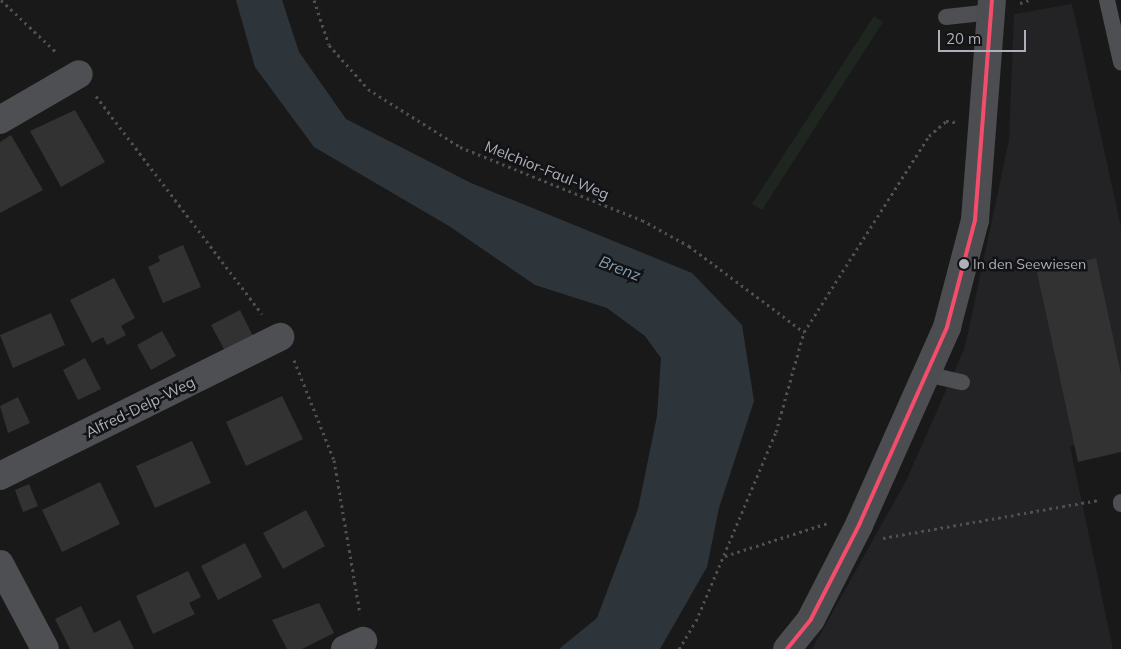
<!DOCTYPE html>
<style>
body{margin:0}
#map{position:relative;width:1121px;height:649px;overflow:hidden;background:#191919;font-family:Mulish,sans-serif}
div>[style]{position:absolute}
.built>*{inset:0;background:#232325}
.green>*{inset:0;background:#1f2620}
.water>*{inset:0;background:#2d353b}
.building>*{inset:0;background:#323233}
.path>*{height:3px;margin-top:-1.5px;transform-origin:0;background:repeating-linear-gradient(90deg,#4f5053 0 2.5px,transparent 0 6.5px)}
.lane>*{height:16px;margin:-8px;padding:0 8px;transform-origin:8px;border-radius:8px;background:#4d4f52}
.street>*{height:28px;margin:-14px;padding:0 14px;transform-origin:14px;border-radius:14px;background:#4d4f52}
.secondary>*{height:28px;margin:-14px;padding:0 14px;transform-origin:14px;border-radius:14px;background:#4c4d50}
.bus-1>*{height:4px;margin:-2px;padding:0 2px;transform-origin:2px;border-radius:2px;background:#f44d6c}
.dots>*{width:14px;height:14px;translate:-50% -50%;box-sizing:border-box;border:2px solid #131315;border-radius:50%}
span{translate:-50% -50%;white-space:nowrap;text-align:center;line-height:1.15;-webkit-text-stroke:5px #131315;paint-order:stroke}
.bus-label{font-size:14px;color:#abb0b9}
.left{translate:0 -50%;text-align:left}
.street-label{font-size:15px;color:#abb0b9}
.water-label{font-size:16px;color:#849eb2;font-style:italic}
.scale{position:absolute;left:938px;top:30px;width:88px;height:22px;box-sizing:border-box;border:2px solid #abb0b9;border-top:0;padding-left:6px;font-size:15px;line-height:18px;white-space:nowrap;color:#abb0b9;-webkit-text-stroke:4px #131315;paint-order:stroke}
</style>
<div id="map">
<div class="built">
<div style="clip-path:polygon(1072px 4px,1121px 227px,1121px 443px,1070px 446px,1113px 649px,812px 649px,907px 479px,965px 347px,1009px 140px,1014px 14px)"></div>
</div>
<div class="green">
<div style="clip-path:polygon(874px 16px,883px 22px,762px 210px,752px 204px)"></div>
</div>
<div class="water">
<div style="clip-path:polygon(236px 0,282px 0,299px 52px,346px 119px,471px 183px,692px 273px,742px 325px,754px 401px,719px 508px,707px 567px,660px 649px,559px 649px,597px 618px,638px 509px,657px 416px,661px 358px,645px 336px,607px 308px,535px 285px,449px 226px,314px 147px,255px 67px)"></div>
</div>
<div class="building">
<div style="clip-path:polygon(75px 110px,105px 162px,61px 187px,30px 131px)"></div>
<div style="clip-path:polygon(11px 135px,43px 190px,0 213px,0 142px)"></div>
<div style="clip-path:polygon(183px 245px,201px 287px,163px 303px,148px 267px,160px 261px,158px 256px)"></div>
<div style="clip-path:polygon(1096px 258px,1121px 374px,1121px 452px,1078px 462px,1037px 272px)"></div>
<div style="clip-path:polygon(114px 278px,135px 318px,121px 326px,126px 335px,107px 345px,103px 337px,92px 343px,70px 300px)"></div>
<div style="clip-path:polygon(240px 310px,253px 336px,225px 351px,211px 325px)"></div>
<div style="clip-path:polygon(51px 313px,65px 345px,13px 368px,0 335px)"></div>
<div style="clip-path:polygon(162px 331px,176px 356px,151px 370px,137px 345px)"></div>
<div style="clip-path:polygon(85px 358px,101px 389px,78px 400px,63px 370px)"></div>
<div style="clip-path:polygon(282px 396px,303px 439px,246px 466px,226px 422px)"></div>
<div style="clip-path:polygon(18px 397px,30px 423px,8px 433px,0 406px)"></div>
<div style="clip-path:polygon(192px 441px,211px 483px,155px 508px,136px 466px)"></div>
<div style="clip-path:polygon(100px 482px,120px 524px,62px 552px,42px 510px)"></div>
<div style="clip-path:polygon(29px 484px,38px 506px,23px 512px,15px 490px)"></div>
<div style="clip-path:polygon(306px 510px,325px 546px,283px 569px,263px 533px)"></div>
<div style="clip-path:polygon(245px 543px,262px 577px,218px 600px,201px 566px)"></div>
<div style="clip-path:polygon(188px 571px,201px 597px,189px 603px,195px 614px,153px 634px,136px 596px)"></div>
<div style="clip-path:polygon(319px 603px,334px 633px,302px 649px,287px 649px,272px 620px)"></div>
<div style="clip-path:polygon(81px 606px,94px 633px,120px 620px,134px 649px,70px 649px,55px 619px)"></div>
</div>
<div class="path">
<div style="left:1px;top:0;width:77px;rotate:43.4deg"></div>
<div style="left:314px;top:0;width:47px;rotate:71.6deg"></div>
<div style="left:329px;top:45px;width:59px;rotate:48.4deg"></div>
<div style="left:368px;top:89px;width:109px;rotate:32.2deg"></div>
<div style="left:460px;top:147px;width:196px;rotate:21.9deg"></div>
<div style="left:642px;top:220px;width:54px;rotate:29deg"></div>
<div style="left:689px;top:246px;width:144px;rotate:36.8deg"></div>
<div style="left:1020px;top:3px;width:9px;rotate:-18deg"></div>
<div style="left:96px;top:96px;width:274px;rotate:52.7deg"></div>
<div style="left:294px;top:360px;width:108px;rotate:68.2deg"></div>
<div style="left:334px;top:460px;width:156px;rotate:80.4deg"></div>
<div style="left:883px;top:538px;width:219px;rotate:-10deg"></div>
<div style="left:725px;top:556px;width:108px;rotate:-17.8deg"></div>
<div style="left:679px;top:649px;width:33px;rotate:-59deg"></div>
<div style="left:696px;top:621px;width:205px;rotate:-67.1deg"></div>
<div style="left:776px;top:432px;width:104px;rotate:-74.4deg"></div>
<div style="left:804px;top:332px;width:232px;rotate:-57.5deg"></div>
<div style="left:929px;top:136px;width:23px;rotate:-41deg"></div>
<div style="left:946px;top:121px;width:9px;rotate:6deg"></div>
</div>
<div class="lane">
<div style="left:1107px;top:0;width:64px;rotate:77.3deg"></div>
<div style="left:946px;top:17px;width:46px;rotate:-6.2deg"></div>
<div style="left:926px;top:374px;width:37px;rotate:13deg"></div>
<div style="left:1121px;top:502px;width:2px;rotate:90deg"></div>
</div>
<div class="street">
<div style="left:0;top:120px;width:91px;rotate:-30.2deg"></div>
<div style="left:0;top:476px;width:313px;rotate:-26.4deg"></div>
<div style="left:0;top:564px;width:96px;rotate:62.1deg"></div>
<div style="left:345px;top:649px;width:20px;rotate:-24deg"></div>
</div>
<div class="secondary">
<div style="left:787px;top:649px;width:38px;rotate:-51deg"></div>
<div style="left:811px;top:619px;width:106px;rotate:-62.9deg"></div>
<div style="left:859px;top:525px;width:217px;rotate:-66deg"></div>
<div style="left:947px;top:327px;width:111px;rotate:-75.3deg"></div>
<div style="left:975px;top:220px;width:221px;rotate:-85.6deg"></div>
</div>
<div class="bus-1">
<div style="left:787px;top:649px;width:38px;rotate:-51deg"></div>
<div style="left:811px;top:619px;width:106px;rotate:-62.9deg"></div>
<div style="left:859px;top:525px;width:217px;rotate:-66deg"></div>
<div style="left:947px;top:327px;width:111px;rotate:-75.3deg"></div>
<div style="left:975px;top:220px;width:221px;rotate:-85.6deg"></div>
</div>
<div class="dots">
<div style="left:964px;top:264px;background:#abb0b9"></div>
</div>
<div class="bus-label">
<span class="left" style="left:973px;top:264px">In den Seewiesen</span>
</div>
<div class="street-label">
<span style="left:547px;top:170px;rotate:22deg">Melchior-Faul-Weg</span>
<span style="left:140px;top:407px;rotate:-26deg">Alfred-Delp-Weg</span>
</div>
<div class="water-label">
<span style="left:620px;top:268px;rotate:21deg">Brenz</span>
</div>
<div class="scale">20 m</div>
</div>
